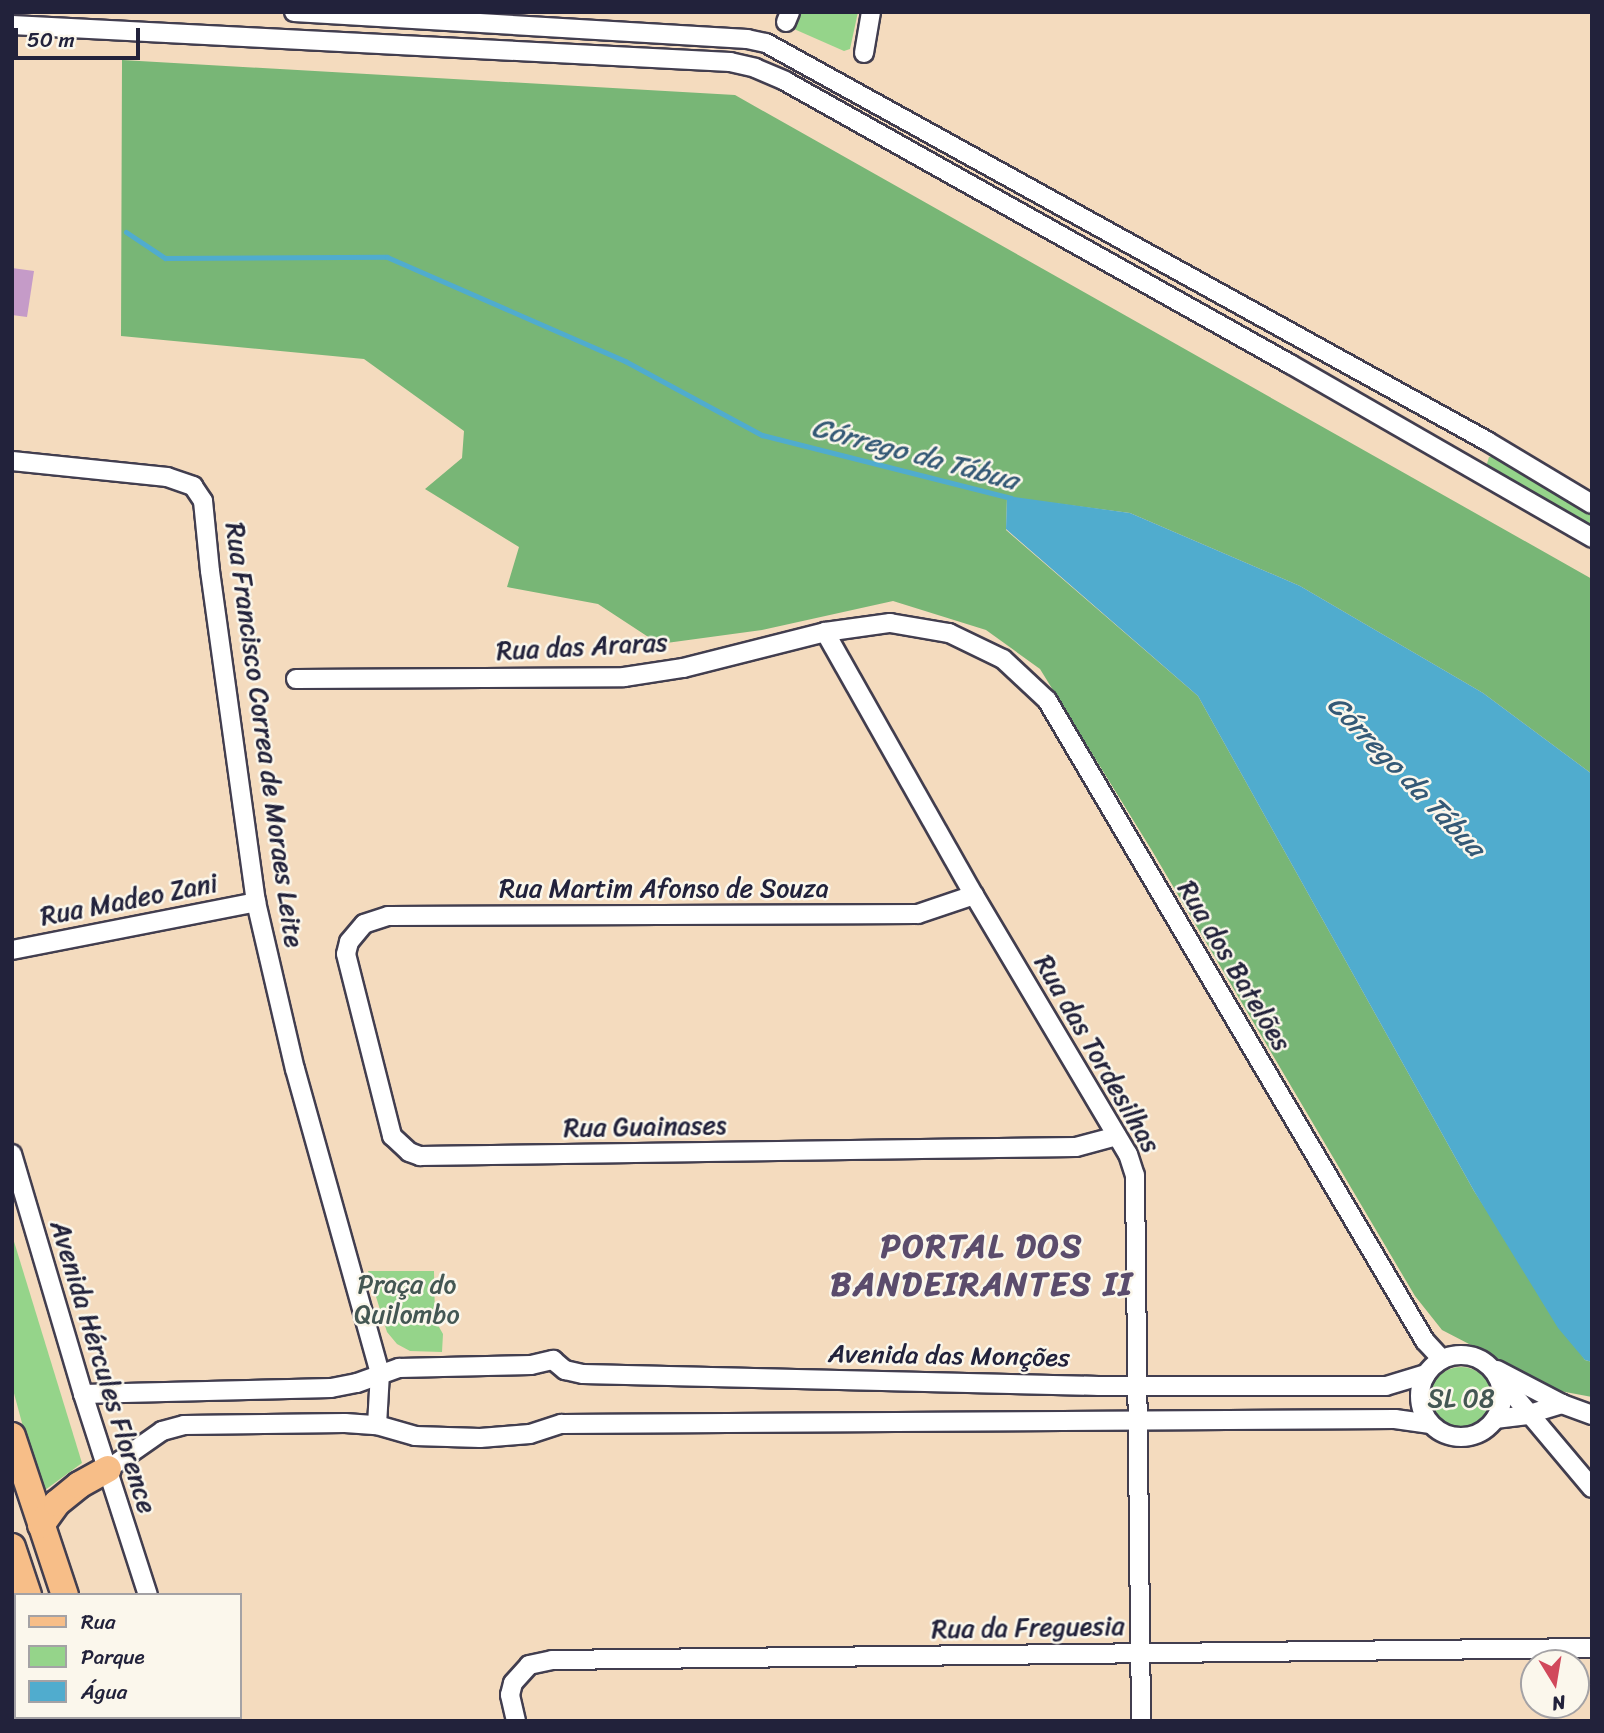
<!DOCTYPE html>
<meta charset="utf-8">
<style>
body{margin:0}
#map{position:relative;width:1604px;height:1733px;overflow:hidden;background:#f4dbbe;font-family:Sriracha,sans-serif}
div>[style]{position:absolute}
.green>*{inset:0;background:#95d48a}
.round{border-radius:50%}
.forest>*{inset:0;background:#78b676}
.water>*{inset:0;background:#50acce}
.stream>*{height:5px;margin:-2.5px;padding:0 2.5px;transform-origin:2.5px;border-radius:2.5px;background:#50acce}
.building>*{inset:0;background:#c59bc8}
.roads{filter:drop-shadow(2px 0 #423e4f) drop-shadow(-2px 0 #423e4f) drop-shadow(0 2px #423e4f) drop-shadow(0 -2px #423e4f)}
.minor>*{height:18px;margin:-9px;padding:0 9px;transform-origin:9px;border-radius:9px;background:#fff}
.minor>.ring{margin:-9px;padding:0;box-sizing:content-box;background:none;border:18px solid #fff;border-radius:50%}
.primary>*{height:26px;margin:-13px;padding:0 13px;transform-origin:13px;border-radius:13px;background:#f7be88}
span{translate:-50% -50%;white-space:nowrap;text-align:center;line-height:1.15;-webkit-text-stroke:5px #fbf7ec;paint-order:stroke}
.street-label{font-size:26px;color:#22223b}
.park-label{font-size:26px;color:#445753}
.water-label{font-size:28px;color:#345976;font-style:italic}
.district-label{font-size:33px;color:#5b4c6c;font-weight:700;letter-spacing:2px}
.frame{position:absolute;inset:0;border:14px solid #22223b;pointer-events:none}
.legend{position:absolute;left:14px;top:1593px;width:228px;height:126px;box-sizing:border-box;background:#fbf7ec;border:2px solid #a4a2a5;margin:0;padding:9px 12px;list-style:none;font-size:21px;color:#22223b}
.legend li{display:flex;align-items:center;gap:14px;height:35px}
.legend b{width:35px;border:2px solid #a4a2a5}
.north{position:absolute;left:1520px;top:1649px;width:70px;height:70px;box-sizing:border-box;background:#fbf7ec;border:2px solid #a4a2a5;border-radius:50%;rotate:169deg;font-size:19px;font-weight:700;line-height:28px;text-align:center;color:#22223b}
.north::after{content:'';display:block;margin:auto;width:24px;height:32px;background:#d1495b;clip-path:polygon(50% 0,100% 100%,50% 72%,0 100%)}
.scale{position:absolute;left:14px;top:28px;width:126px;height:32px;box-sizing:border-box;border:4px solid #22223b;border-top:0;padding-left:9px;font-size:21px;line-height:24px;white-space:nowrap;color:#22223b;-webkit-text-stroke:5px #fbf7ec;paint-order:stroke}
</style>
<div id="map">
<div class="green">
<div style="clip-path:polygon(796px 12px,858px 12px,850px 49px,844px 51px,794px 29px)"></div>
<div style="clip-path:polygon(1489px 457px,1498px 457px,1592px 513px,1592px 529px,1486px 467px)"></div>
<div style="clip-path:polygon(12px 1235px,82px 1463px,41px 1493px,12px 1386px)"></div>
<div style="clip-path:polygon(368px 1271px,434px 1271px,435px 1320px,443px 1334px,442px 1352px,410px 1351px,397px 1344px,387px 1332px)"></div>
<div class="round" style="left:1429px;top:1367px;width:64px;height:64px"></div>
</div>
<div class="forest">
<div style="clip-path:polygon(122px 60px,735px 95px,1592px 579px,1592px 774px,1483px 693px,1300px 586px,1130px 513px,1007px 497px,1006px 530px,1198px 696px,1474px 1191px,1585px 1360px,1592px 1362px,1592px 1397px,1560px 1391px,1442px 1330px,1415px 1296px,1151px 849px,1040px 669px,986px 630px,893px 601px,762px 630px,659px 644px,598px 604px,507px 587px,519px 547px,425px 489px,462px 458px,464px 431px,364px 359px,121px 336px)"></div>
</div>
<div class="water">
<div style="clip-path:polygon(1007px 496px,1130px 513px,1300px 586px,1483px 693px,1592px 774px,1592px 1362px,1585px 1360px,1558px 1328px,1474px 1191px,1198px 696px,1006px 529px)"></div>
</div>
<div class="stream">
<div style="left:126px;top:232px;width:47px;rotate:33.7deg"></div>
<div style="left:165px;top:258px;width:222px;rotate:-0.3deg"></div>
<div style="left:387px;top:257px;width:260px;rotate:23.6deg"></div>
<div style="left:625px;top:361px;width:156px;rotate:28.4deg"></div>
<div style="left:762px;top:435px;width:257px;rotate:14.2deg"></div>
</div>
<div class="building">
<div style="clip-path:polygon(12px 268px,34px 271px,27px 317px,12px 315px)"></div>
</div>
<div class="roads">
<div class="minor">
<div style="left:294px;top:12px;width:454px;rotate:3.4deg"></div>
<div style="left:747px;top:39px;width:19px;rotate:12deg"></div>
<div style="left:766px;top:43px;width:824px;rotate:28.9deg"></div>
<div style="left:1487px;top:441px;width:122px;rotate:31deg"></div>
<div style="left:786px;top:22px;width:11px;rotate:-68deg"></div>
<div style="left:12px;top:25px;width:719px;rotate:2.95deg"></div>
<div style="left:730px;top:62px;width:26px;rotate:13deg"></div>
<div style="left:755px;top:68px;width:33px;rotate:23deg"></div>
<div style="left:785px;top:81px;width:579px;rotate:29.27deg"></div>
<div style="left:1290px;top:364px;width:349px;rotate:29.9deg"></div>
<div style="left:864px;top:53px;width:42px;rotate:-80.3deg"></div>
<div style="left:12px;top:461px;width:156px;rotate:5.9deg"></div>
<div style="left:167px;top:477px;width:28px;rotate:19deg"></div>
<div style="left:193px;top:486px;width:18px;rotate:56deg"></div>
<div style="left:203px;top:501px;width:70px;rotate:84.3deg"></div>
<div style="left:210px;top:571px;width:334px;rotate:82.1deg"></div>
<div style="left:256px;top:902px;width:171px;rotate:76.9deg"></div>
<div style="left:295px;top:1069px;width:316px;rotate:74.4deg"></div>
<div style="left:380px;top:1373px;width:52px;rotate:93.3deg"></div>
<div style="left:825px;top:632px;width:302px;rotate:60.5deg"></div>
<div style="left:974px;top:895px;width:301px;rotate:59.3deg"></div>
<div style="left:1128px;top:1154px;width:22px;rotate:72deg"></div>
<div style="left:1135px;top:1175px;width:546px;rotate:89.37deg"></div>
<div style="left:296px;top:679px;width:328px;rotate:-0.3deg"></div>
<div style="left:624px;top:677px;width:60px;rotate:-8.7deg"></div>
<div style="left:683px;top:668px;width:146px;rotate:-14.2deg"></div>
<div style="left:825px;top:632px;width:66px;rotate:-7.9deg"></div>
<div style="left:890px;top:623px;width:60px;rotate:9.6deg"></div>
<div style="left:949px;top:633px;width:60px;rotate:25.7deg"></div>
<div style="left:1003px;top:659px;width:60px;rotate:43deg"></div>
<div style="left:1047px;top:700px;width:744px;rotate:59.47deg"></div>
<div style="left:1425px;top:1341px;width:25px;rotate:47deg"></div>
<div style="left:974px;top:895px;width:59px;rotate:161.3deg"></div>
<div style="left:918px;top:914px;width:530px;rotate:179.78deg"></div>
<div style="left:388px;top:916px;width:25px;rotate:162deg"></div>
<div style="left:364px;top:924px;width:23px;rotate:130deg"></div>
<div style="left:349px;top:942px;width:12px;rotate:104deg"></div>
<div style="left:346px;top:954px;width:188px;rotate:75.8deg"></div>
<div style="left:392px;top:1136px;width:23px;rotate:43deg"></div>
<div style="left:409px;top:1152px;width:12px;rotate:20deg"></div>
<div style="left:420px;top:1156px;width:656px;rotate:-0.79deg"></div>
<div style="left:1076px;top:1147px;width:42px;rotate:-15deg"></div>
<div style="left:12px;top:950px;width:249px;rotate:-11.1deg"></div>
<div style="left:12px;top:1154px;width:250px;rotate:73.5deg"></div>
<div style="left:83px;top:1394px;width:211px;rotate:72.1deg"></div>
<div class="ring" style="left:1420px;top:1355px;width:64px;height:64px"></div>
<div style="left:1497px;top:1370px;width:73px;rotate:27.6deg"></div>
<div style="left:1562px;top:1404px;width:32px;rotate:20deg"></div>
<div style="left:1501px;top:1380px;width:141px;rotate:49.9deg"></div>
<div style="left:83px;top:1394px;width:248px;rotate:-1.4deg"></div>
<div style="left:331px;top:1388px;width:26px;rotate:-11deg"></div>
<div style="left:357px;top:1383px;width:45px;rotate:-19.7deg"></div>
<div style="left:399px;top:1368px;width:132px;rotate:-1.3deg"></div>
<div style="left:531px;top:1365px;width:23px;rotate:-13deg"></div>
<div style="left:553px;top:1360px;width:16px;rotate:40deg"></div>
<div style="left:565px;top:1370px;width:18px;rotate:13deg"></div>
<div style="left:583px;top:1374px;width:516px;rotate:1.33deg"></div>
<div style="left:1099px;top:1386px;width:287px"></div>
<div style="left:1386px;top:1386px;width:42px;rotate:-16.7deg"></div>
<div style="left:1495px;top:1419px;width:31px;rotate:-7deg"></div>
<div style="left:1526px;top:1415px;width:38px;rotate:-17deg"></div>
<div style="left:108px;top:1469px;width:66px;rotate:-35.1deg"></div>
<div style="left:162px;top:1431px;width:23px;rotate:-15deg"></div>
<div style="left:184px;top:1425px;width:161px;rotate:-0.7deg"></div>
<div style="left:345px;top:1423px;width:32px;rotate:4deg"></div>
<div style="left:377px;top:1425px;width:40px;rotate:16deg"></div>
<div style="left:415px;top:1436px;width:65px;rotate:1.8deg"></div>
<div style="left:480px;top:1438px;width:50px;rotate:-4.6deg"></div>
<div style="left:530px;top:1434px;width:33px;rotate:-18deg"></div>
<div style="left:561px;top:1424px;width:834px;rotate:-0.34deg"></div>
<div style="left:1395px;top:1419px;width:34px;rotate:8deg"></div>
<div style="left:12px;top:1701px;width:12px;rotate:70deg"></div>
<div style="left:187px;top:1717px;width:4px;rotate:76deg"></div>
<div style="left:516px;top:1721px;width:27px;rotate:-103deg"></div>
<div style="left:510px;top:1695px;width:12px;rotate:-76deg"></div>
<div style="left:513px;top:1683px;width:24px;rotate:-48deg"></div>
<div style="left:529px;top:1665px;width:24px;rotate:-12deg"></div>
<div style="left:552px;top:1660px;width:1040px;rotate:-0.66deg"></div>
</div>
<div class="primary">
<div style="left:12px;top:1436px;width:168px;rotate:71.6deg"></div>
<div style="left:41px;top:1525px;width:27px;rotate:-54deg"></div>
<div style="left:57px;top:1503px;width:28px;rotate:-39deg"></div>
<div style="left:79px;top:1485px;width:33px;rotate:-29deg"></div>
<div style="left:12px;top:1547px;width:51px;rotate:71.6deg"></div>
<div style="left:67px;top:1717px;width:4px;rotate:76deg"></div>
<div style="left:107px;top:1717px;width:4px;rotate:63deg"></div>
</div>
</div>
<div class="street-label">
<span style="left:582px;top:647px;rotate:-3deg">Rua das Araras</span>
<span style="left:264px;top:735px;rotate:82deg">Rua Francisco Correa de Moraes Leite</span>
<span style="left:664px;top:889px">Rua Martim Afonso de Souza</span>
<span style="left:129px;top:900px;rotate:-11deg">Rua Madeo Zani</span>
<span style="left:1234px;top:966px;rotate:59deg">Rua dos Batelões</span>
<span style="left:1097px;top:1054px;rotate:60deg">Rua das Tordesilhas</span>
<span style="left:645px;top:1127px;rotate:-1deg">Rua Guainases</span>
<span style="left:949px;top:1356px;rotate:1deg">Avenida das Monções</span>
<span style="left:103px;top:1367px;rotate:73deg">Avenida Hércules Florence</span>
<span style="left:1028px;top:1628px;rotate:-1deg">Rua da Freguesia</span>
</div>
<div class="park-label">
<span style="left:407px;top:1300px">Praça do<br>Quilombo</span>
<span style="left:1461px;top:1399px">SL 08</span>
</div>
<div class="water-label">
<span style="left:915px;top:454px;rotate:15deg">Córrego da Tábua</span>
<span style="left:1406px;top:776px;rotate:46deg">Córrego da Tábua</span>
</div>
<div class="district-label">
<span style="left:982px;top:1266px">PORTAL DOS<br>BANDEIRANTES II</span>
</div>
<div class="frame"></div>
<ul class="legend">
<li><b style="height:9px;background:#f7be88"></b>Rua</li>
<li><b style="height:19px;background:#95d48a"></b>Parque</li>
<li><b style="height:19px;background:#50acce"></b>Água</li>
</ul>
<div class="north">N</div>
<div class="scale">50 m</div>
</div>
